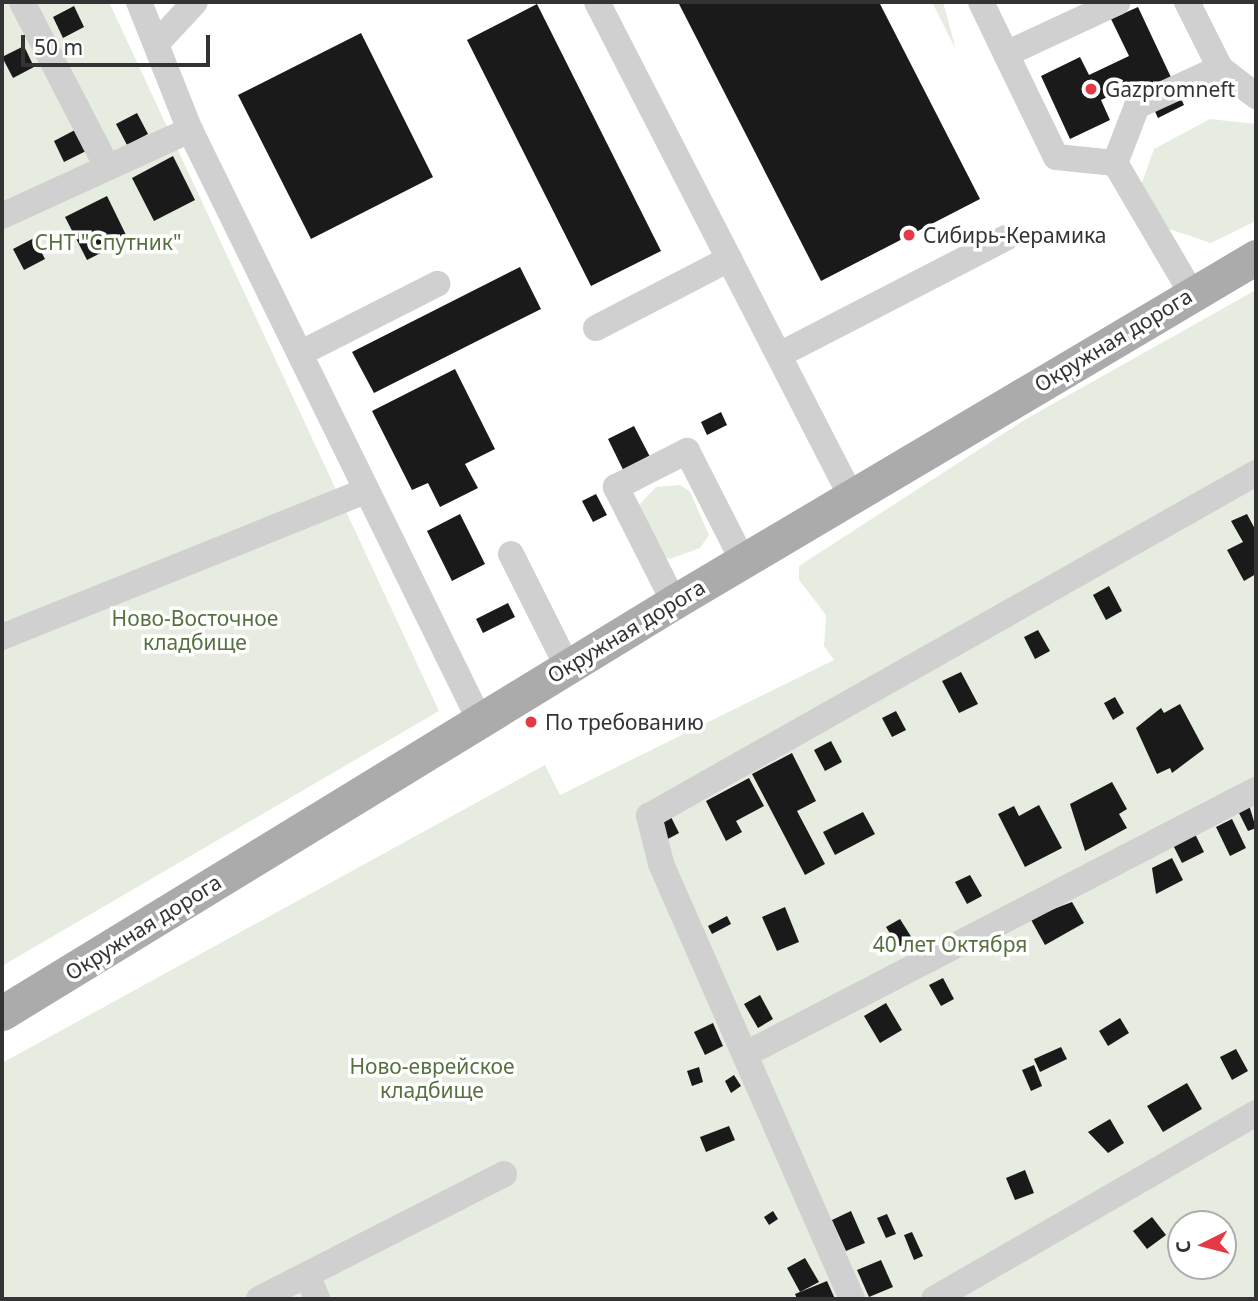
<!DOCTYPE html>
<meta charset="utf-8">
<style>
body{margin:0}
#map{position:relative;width:1258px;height:1301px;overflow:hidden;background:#fff;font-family:"Noto Sans",sans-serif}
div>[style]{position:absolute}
.green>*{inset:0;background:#e6ecdf}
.building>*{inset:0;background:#1a1a1a}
.minor>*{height:26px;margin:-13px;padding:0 13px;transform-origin:13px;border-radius:13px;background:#d0d0d0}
.major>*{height:35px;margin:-17.5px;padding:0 17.5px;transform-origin:17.5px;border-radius:17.5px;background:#ababab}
.dots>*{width:19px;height:19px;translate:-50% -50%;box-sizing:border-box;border:4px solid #fff;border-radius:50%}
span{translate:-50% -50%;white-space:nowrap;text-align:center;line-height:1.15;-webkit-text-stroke:7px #fff;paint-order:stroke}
.poi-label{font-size:21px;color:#333}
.left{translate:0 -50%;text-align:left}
.park-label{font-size:21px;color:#56703f}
.street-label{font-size:21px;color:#333}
.frame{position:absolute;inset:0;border:4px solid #333;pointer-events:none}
.north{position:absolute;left:1167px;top:1210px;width:70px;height:70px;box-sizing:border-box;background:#fff;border:2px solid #adadad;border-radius:50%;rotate:264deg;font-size:19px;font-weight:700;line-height:28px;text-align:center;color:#333}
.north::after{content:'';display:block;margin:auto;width:24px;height:32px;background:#e63946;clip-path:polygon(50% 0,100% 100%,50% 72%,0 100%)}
.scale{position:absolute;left:21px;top:35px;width:189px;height:32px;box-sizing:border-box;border:4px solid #333;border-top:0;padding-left:9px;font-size:21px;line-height:24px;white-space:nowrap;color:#333;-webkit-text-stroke:5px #fff;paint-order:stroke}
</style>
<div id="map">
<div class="green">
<div style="clip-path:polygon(2px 2px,109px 2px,439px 711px,2px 966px)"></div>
<div style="clip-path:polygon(932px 2px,943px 2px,956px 50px)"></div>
<div style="clip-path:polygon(1210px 119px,1256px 124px,1256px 221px,1211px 243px,1166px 228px,1141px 185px,1154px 149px)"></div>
<div style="clip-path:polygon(evenodd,1256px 290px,1256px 1299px,2px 1299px,2px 1063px,545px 765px,560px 795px,834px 660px,824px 646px,826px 615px,799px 580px,799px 566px,1026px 419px,1256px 290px,1181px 1224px,1223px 1224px,1223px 1266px,1181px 1266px,1181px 1224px)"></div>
<div style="clip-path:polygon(680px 485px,690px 492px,709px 535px,700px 548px,670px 559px,660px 556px,638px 506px,656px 487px)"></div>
</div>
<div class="building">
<div style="clip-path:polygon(678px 2px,879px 2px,980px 199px,821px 281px)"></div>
<div style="clip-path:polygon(537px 4px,661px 251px,591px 286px,467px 40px)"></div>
<div style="clip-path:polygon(74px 6px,84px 27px,63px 38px,53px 17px)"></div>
<div style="clip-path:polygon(1138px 7px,1184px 105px,1158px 118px,1141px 81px,1101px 100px,1110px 120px,1070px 139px,1041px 76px,1080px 57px,1089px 75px,1129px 56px,1111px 19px)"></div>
<div style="clip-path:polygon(361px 33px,433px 177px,311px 239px,238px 95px)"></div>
<div style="clip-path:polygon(24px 46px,34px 67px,13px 78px,2px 57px)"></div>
<div style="clip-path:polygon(137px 113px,148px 134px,127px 145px,116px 124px)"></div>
<div style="clip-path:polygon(75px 130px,86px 151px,64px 162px,54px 141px)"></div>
<div style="clip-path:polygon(173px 156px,195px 200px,154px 221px,132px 178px)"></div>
<div style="clip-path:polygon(107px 196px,128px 239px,87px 260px,65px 217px)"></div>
<div style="clip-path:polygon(34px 238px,45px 259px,24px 270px,13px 249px)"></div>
<div style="clip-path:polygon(520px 267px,541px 309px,374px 393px,352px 352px)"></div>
<div style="clip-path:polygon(455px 369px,495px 449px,465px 464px,478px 488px,440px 507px,428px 483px,412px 490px,372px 411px)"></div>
<div style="clip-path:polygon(721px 412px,727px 425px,707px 435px,701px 422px)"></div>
<div style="clip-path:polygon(634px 426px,661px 478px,634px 492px,608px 439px)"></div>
<div style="clip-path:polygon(596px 494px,607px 515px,593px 522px,582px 501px)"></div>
<div style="clip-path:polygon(460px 514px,485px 564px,452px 581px,427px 531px)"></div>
<div style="clip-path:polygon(1247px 514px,1256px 531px,1256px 574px,1244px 581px,1227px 550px,1243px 542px,1231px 521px)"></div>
<div style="clip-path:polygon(1109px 586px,1122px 611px,1106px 620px,1093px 595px)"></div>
<div style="clip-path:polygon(508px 603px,515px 617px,483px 633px,476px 619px)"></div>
<div style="clip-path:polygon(1038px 630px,1050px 651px,1035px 659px,1024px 637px)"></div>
<div style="clip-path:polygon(961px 672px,978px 704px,959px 713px,942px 681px)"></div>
<div style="clip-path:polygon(1115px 697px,1124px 713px,1113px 720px,1104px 703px)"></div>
<div style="clip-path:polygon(1180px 704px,1204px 749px,1172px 773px,1170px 768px,1157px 774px,1136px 728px,1161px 708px,1164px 713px)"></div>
<div style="clip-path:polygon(896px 711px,906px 730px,892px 737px,882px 718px)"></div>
<div style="clip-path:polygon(831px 741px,842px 762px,825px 771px,814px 750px)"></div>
<div style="clip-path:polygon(792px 753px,816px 801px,797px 811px,825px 864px,805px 875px,752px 774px)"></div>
<div style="clip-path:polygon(749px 778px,764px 806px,736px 821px,742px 832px,726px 841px,706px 801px)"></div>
<div style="clip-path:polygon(1112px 782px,1127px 809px,1119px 814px,1127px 828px,1085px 851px,1070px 804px)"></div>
<div style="clip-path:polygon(1039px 805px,1062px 848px,1025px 867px,998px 814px,1014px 806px,1019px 816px)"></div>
<div style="clip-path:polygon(1249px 805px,1256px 828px,1248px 831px,1238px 811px)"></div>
<div style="clip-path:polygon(863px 812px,875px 834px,835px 855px,823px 832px)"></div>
<div style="clip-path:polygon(671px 817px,679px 833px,666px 840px,658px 824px)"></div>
<div style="clip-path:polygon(1232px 819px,1246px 848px,1230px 856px,1216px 827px)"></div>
<div style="clip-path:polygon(1195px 834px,1204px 852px,1182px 863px,1173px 845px)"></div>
<div style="clip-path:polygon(1172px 858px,1183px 880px,1156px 894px,1152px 868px)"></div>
<div style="clip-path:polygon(970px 875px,982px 896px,967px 904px,955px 882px)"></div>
<div style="clip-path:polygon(1072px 902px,1084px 923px,1045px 945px,1030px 918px)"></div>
<div style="clip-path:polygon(785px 907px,799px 942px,777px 951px,762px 917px)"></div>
<div style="clip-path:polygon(727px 916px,731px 924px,712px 934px,708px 926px)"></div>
<div style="clip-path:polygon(900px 919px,917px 946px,903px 954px,886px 927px)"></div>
<div style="clip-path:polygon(943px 978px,954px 999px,941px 1006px,929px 985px)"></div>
<div style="clip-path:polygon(760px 995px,773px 1019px,758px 1028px,744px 1004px)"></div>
<div style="clip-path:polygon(886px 1003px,902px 1030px,880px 1043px,864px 1016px)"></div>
<div style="clip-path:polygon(1120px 1018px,1129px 1033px,1108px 1046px,1099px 1031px)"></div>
<div style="clip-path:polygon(713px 1023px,723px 1046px,705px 1055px,694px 1032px)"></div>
<div style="clip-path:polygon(1061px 1047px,1067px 1059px,1040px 1072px,1034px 1059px)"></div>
<div style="clip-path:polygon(1236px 1049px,1248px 1071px,1232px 1080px,1220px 1057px)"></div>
<div style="clip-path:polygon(1034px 1065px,1042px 1086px,1031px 1091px,1022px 1070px)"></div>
<div style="clip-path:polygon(699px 1067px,703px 1082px,692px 1086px,687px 1071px)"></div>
<div style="clip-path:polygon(734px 1075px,741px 1086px,731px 1093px,725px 1081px)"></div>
<div style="clip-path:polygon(1187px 1083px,1202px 1109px,1163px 1132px,1147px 1106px)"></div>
<div style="clip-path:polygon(1110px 1119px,1124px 1143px,1108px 1153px,1088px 1132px)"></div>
<div style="clip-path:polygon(729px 1126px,735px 1140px,706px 1152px,700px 1137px)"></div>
<div style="clip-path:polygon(1025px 1170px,1034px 1193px,1015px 1200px,1006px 1178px)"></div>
<div style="clip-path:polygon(773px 1211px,778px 1219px,769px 1225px,764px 1217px)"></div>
<div style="clip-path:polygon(851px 1211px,865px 1243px,846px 1251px,832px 1220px)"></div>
<div style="clip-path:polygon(887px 1214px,896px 1234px,886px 1238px,877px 1218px)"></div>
<div style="clip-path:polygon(1152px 1217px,1166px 1235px,1147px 1249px,1133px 1231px)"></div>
<div style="clip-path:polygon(912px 1232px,923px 1256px,914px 1260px,904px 1235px)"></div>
<div style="clip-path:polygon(805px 1258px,819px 1282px,800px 1292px,787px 1268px)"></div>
<div style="clip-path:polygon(881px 1260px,893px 1287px,869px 1297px,857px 1270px)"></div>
<div style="clip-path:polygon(827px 1281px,835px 1299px,797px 1299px,795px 1294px)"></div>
</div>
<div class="minor">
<div style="left:22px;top:2px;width:186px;rotate:62.7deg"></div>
<div style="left:139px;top:2px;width:138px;rotate:68.3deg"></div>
<div style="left:190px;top:130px;width:656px;rotate:63.86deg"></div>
<div style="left:597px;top:2px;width:555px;rotate:62.79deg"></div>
<div style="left:981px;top:2px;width:58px;rotate:64.3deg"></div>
<div style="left:1187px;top:2px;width:74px;rotate:63.4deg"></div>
<div style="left:158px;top:42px;width:54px;rotate:-47.2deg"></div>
<div style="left:1115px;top:163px;width:59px;rotate:-174.2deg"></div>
<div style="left:1056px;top:157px;width:114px;rotate:-115.9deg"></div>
<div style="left:1006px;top:54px;width:123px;rotate:-24.9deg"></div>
<div style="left:2px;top:216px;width:207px;rotate:-24.6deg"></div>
<div style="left:1192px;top:294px;width:152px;rotate:-120.4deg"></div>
<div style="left:1115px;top:163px;width:61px;rotate:-68.9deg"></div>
<div style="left:1137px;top:106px;width:91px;rotate:-24.6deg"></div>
<div style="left:1220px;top:68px;width:46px;rotate:37.9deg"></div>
<div style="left:596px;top:328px;width:150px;rotate:-27.4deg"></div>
<div style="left:301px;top:353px;width:153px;rotate:-26.9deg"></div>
<div style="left:779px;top:355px;width:255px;rotate:-27.3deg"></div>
<div style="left:511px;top:554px;width:125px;rotate:63.4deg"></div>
<div style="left:674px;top:602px;width:129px;rotate:-116.8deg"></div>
<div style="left:616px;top:487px;width:80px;rotate:-26.9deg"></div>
<div style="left:687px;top:451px;width:123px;rotate:63deg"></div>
<div style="left:2px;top:637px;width:392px;rotate:-21.9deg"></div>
<div style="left:746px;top:1054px;width:574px;rotate:-27.37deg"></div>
<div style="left:307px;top:1275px;width:26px;rotate:67deg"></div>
<div style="left:259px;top:1299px;width:275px;rotate:-27deg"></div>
<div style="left:852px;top:1299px;width:476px;rotate:-113.7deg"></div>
<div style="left:661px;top:863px;width:49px;rotate:-104.3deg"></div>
<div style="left:649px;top:816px;width:697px;rotate:-29.47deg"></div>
<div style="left:934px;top:1299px;width:372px;rotate:-30deg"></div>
</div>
<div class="major">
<div style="left:2px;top:1013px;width:788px;rotate:-31.45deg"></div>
<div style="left:674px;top:602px;width:677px;rotate:-30.66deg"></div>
</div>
<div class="dots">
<div style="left:1091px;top:89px;background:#e63946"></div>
<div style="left:909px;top:235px;background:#e63946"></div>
<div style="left:531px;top:722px;background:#e63946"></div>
</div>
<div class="poi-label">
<span class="left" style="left:1105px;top:89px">Gazpromneft</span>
<span class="left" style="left:923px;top:235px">Сибирь-Керамика</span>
<span class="left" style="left:545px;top:722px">По требованию</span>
</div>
<div class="park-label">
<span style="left:108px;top:242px">СНТ "Спутник"</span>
<span style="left:195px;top:630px">Ново-Восточное<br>кладбище</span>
<span style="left:950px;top:944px">40 лет Октября</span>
<span style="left:432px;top:1078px">Ново-еврейское<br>кладбище</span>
</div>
<div class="street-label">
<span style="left:1113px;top:340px;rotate:-31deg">Окружная дорога</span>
<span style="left:626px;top:631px;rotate:-31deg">Окружная дорога</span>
<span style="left:143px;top:927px;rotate:-32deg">Окружная дорога</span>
</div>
<div class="frame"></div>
<div class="north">С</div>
<div class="scale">50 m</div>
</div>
